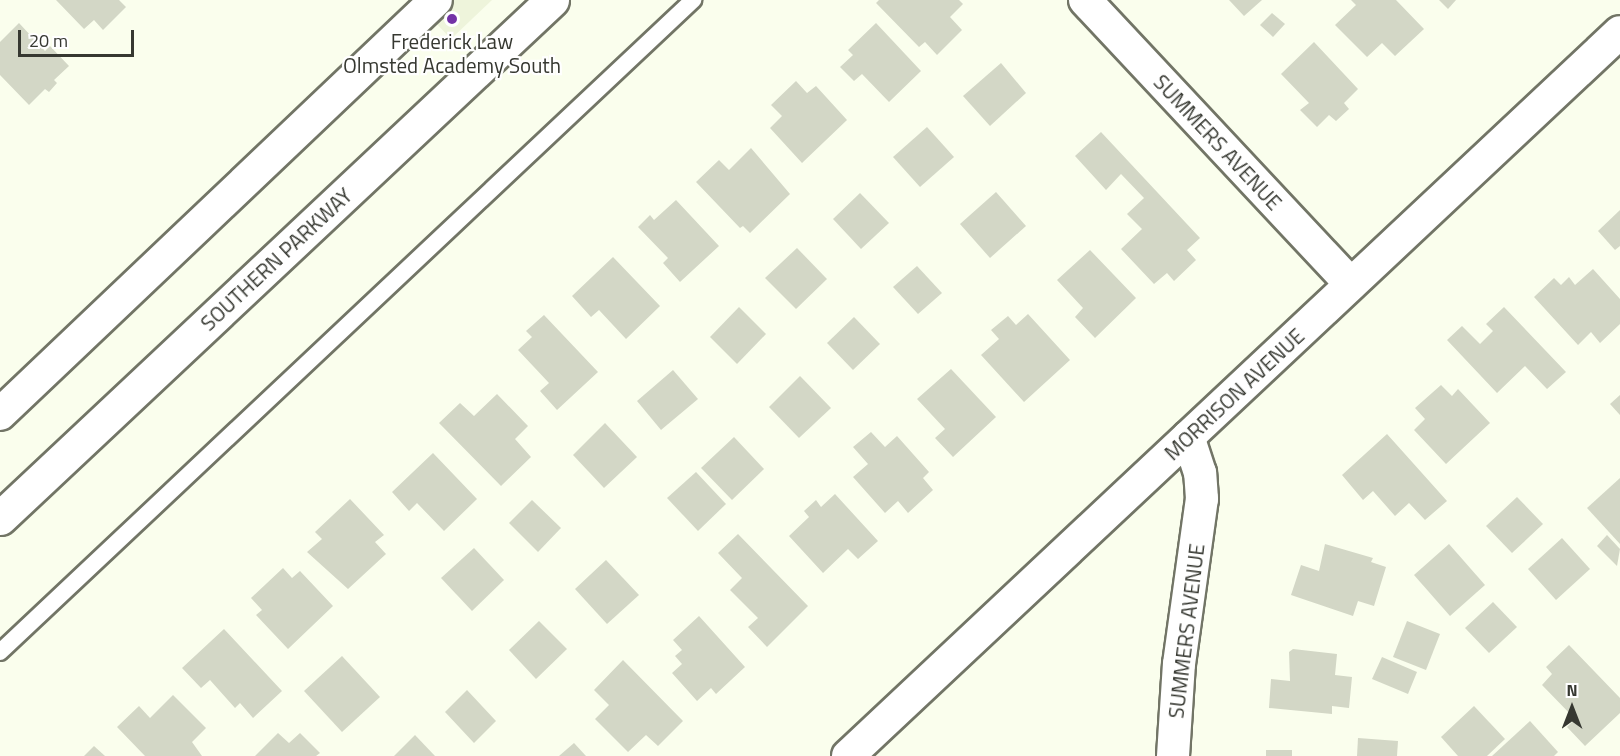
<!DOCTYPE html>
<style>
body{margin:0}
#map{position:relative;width:1620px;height:756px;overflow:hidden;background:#fafeed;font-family:"Titillium Web",sans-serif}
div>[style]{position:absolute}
.built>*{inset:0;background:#eef4db}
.building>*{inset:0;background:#d3d7c6}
.roads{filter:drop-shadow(2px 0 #727566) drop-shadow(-2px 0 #727566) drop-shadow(0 2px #727566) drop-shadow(0 -2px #727566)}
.service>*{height:16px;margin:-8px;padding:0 8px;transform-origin:8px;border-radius:8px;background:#fff}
.minor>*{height:32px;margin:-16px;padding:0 16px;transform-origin:16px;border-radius:16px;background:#fff}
.secondary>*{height:33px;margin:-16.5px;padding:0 16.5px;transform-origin:16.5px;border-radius:16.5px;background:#fff}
.dots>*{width:16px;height:16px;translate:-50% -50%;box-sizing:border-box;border:3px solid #fff;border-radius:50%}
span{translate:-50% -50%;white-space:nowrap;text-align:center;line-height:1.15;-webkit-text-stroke:4.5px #fff;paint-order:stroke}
.poi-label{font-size:21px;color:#363831}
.street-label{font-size:21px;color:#363831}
.north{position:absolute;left:1542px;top:678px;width:60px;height:60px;-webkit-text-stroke:4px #fff;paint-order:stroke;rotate:0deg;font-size:16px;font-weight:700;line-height:24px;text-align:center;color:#363831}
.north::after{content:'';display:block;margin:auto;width:21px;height:27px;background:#363831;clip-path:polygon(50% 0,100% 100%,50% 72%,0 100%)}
.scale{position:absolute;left:18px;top:30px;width:116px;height:27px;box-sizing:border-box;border:3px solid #363831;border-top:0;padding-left:8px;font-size:18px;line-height:21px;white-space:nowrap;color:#363831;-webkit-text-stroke:4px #fff;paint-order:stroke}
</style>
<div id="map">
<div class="built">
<div style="clip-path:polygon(414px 0,492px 0,451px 39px)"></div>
</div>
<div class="building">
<div style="clip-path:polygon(56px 0,119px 0,126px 7px,103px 30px,94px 20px,84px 29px)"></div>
<div style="clip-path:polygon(879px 0,959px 0,963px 4px,950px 17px,962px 30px,937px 55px,925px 42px,919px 47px,876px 3px)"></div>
<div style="clip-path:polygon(1229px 0,1262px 0,1244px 16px)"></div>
<div style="clip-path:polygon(1351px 0,1396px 0,1424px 29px,1395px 56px,1382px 43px,1367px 57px,1335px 25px,1356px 5px)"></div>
<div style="clip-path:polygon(1439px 0,1456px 0,1448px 9px)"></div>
<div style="clip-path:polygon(1272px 13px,1285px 24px,1273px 37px,1260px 25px)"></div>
<div style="clip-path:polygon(19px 23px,45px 51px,50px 46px,69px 66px,54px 80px,57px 83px,49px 92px,45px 89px,29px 105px,0 75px,0 42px)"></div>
<div style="clip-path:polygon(876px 23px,921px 71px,889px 102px,862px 74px,854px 81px,840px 67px,853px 55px,848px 50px)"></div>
<div style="clip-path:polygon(1314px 42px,1358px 89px,1344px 103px,1349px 109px,1336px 121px,1329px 115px,1317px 127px,1300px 110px,1309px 103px,1281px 74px)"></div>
<div style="clip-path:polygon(1001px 63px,1026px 93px,990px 126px,963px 96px)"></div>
<div style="clip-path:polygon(796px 81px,807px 93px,816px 86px,847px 120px,802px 163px,770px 128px,782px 116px,771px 105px)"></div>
<div style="clip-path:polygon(927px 127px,954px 157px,920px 187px,893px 157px)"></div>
<div style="clip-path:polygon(1101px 132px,1200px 238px,1187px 250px,1196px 260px,1174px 281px,1167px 273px,1154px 284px,1121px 249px,1142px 229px,1127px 214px,1144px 198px,1121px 174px,1106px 190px,1075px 156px)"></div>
<div style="clip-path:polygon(751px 148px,790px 194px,750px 233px,743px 226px,740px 228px,696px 182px,719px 160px,729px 170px)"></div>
<div style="clip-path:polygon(996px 192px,1026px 226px,990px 258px,960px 224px)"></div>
<div style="clip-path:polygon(860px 193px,889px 223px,861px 249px,833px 219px)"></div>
<div style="clip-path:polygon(676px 200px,719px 246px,680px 282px,663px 263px,668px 258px,638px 227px,650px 215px,654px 220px)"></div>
<div style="clip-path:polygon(1620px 210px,1620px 246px,1615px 250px,1598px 231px)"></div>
<div style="clip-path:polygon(797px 248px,827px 279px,796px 309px,765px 278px)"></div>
<div style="clip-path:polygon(1090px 250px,1136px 298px,1095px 338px,1075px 317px,1083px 308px,1057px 280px)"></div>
<div style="clip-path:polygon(613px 257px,660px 306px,626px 339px,599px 310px,591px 317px,572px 296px)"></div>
<div style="clip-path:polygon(917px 266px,942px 293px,918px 314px,893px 287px)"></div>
<div style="clip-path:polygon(1593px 269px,1620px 299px,1620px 324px,1600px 343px,1591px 332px,1578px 345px,1534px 297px,1554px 278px,1561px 285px,1569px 277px,1575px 285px)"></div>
<div style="clip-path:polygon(739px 307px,766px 334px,737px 364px,710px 337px)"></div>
<div style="clip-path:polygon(1504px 307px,1566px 372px,1547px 389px,1525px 366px,1497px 393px,1447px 340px,1462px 326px,1480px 344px,1493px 331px,1486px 324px)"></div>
<div style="clip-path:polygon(1028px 314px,1070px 360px,1024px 402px,981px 355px,999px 339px,991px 330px,1008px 316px,1016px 325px)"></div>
<div style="clip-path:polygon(544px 315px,598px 372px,557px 410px,540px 391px,549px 383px,518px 350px,532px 337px,526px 331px)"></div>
<div style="clip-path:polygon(854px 317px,880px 344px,853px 370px,827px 343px)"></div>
<div style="clip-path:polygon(951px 369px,996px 417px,953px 457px,935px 438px,945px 429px,917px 399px)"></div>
<div style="clip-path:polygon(673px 370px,698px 399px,661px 430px,637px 401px)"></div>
<div style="clip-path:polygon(800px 376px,831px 408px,799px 438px,769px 407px)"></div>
<div style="clip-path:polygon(1441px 385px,1452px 396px,1458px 389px,1490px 423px,1446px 464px,1414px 430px,1425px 419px,1415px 408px)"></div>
<div style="clip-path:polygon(497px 394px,528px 426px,515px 439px,531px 457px,501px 486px,439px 423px,460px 403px,474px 416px)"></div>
<div style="clip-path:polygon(1620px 395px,1620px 415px,1610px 404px)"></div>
<div style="clip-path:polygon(605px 423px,637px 457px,604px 488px,573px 455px)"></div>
<div style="clip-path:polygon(871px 432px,885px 447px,897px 436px,929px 472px,923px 478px,933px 490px,908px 513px,898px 501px,885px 513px,853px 477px,868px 464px,853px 447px)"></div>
<div style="clip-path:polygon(1387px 434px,1447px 501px,1425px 520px,1409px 503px,1395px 516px,1373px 491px,1363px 500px,1342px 475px)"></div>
<div style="clip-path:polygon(734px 437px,764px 469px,732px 500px,701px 468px)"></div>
<div style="clip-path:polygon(433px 453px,477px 499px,444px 531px,417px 503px,409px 511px,392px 492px)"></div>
<div style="clip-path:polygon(696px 472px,726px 504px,698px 531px,667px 498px)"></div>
<div style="clip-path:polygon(1620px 478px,1620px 544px,1587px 508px)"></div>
<div style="clip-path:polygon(835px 494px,878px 541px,858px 559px,848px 549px,823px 573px,789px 536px,809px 517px,804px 511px,816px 500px,821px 507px)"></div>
<div style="clip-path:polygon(1517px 497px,1543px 524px,1512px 553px,1486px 526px)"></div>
<div style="clip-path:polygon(350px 499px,384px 535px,375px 542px,386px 554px,348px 589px,307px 552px,322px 539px,315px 532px)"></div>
<div style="clip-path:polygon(532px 500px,561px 528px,538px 552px,509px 523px)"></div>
<div style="clip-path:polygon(738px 534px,808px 606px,767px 647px,748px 627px,758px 618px,730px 590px,742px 578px,718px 553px)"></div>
<div style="clip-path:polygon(1607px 535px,1620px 549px,1617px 566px,1597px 546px)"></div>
<div style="clip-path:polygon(1562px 538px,1590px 569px,1556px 600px,1528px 569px)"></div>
<div style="clip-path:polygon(1325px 544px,1373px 558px,1371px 562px,1386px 567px,1374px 606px,1358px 601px,1353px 616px,1291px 595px,1301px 565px,1319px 571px)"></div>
<div style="clip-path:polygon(1449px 544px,1485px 585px,1450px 616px,1414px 575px)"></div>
<div style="clip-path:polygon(474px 548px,504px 580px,472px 611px,441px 578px)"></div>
<div style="clip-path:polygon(606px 560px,639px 595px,607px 624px,575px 589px)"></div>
<div style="clip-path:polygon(283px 568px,292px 578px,300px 571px,333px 606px,288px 649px,256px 615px,262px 610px,251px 598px)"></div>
<div style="clip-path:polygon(1493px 602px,1517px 627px,1489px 653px,1465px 628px)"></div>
<div style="clip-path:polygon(699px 616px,745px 667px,716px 694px,711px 688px,697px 701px,672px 673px,682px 664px,675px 656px,682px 650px,673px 640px)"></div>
<div style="clip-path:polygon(539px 621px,567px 649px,536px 679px,509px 650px)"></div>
<div style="clip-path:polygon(1407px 621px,1440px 634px,1426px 670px,1393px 657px)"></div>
<div style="clip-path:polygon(224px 629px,282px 691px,253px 718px,240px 703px,235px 708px,210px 680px,201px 688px,182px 668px)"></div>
<div style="clip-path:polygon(1569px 645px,1620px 698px,1620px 713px,1585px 746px,1567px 727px,1575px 719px,1542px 685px,1552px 674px,1546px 667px)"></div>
<div style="clip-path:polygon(1293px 649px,1337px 654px,1335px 675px,1352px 677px,1349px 708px,1332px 706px,1332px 714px,1269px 708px,1271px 679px,1290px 681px,1289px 652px)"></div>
<div style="clip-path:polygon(342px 656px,380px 697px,342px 732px,304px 691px)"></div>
<div style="clip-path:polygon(1382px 657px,1417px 672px,1408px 694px,1372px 679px)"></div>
<div style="clip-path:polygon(623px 660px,683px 721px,658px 746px,646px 735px,628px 752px,595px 719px,609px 705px,594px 690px)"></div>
<div style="clip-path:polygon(467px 690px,496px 721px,474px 743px,445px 712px)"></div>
<div style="clip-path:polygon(173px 695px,206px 728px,192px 742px,202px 756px,145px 756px,117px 727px,139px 706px,150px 718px)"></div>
<div style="clip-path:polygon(1474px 706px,1505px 739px,1487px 756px,1458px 756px,1441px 737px)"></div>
<div style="clip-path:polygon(1530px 721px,1558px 752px,1554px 756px,1492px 756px)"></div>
<div style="clip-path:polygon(278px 733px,289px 743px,300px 733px,320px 753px,316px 756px,255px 756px)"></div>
<div style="clip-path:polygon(415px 735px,435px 756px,394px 756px)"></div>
<div style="clip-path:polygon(1358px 738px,1398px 741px,1397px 756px,1357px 756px)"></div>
<div style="clip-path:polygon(574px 743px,586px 756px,559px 756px)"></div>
<div style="clip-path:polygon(94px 746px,105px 756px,84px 756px)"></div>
<div style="clip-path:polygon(1266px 750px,1292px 750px,1292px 756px,1266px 756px)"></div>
</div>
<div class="roads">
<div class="service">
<div style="left:0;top:652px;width:952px;rotate:-43.25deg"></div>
</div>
<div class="minor">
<div style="left:1085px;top:0;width:389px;rotate:46.9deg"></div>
<div style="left:0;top:414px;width:601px;rotate:-43.52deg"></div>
<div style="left:848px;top:756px;width:1058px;rotate:-43.16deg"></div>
<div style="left:1173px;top:756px;width:92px;rotate:-86.3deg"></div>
<div style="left:1179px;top:664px;width:167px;rotate:-82.1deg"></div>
<div style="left:1202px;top:499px;width:26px;rotate:-94deg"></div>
<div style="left:1200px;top:473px;width:38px;rotate:-108deg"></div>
</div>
<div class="secondary">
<div style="left:0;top:518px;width:757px;rotate:-43.18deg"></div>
</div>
</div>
<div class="dots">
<div style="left:452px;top:19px;background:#7332a6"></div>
</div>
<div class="poi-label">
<span style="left:452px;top:53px">Frederick Law<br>Olmsted Academy South</span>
</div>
<div class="street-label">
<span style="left:1218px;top:142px;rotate:47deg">SUMMERS AVENUE</span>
<span style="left:276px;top:259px;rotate:-43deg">SOUTHERN PARKWAY</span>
<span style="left:1234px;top:394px;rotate:-43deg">MORRISON AVENUE</span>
<span style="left:1186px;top:631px;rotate:-83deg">SUMMERS AVENUE</span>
</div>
<div class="north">N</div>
<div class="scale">20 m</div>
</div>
